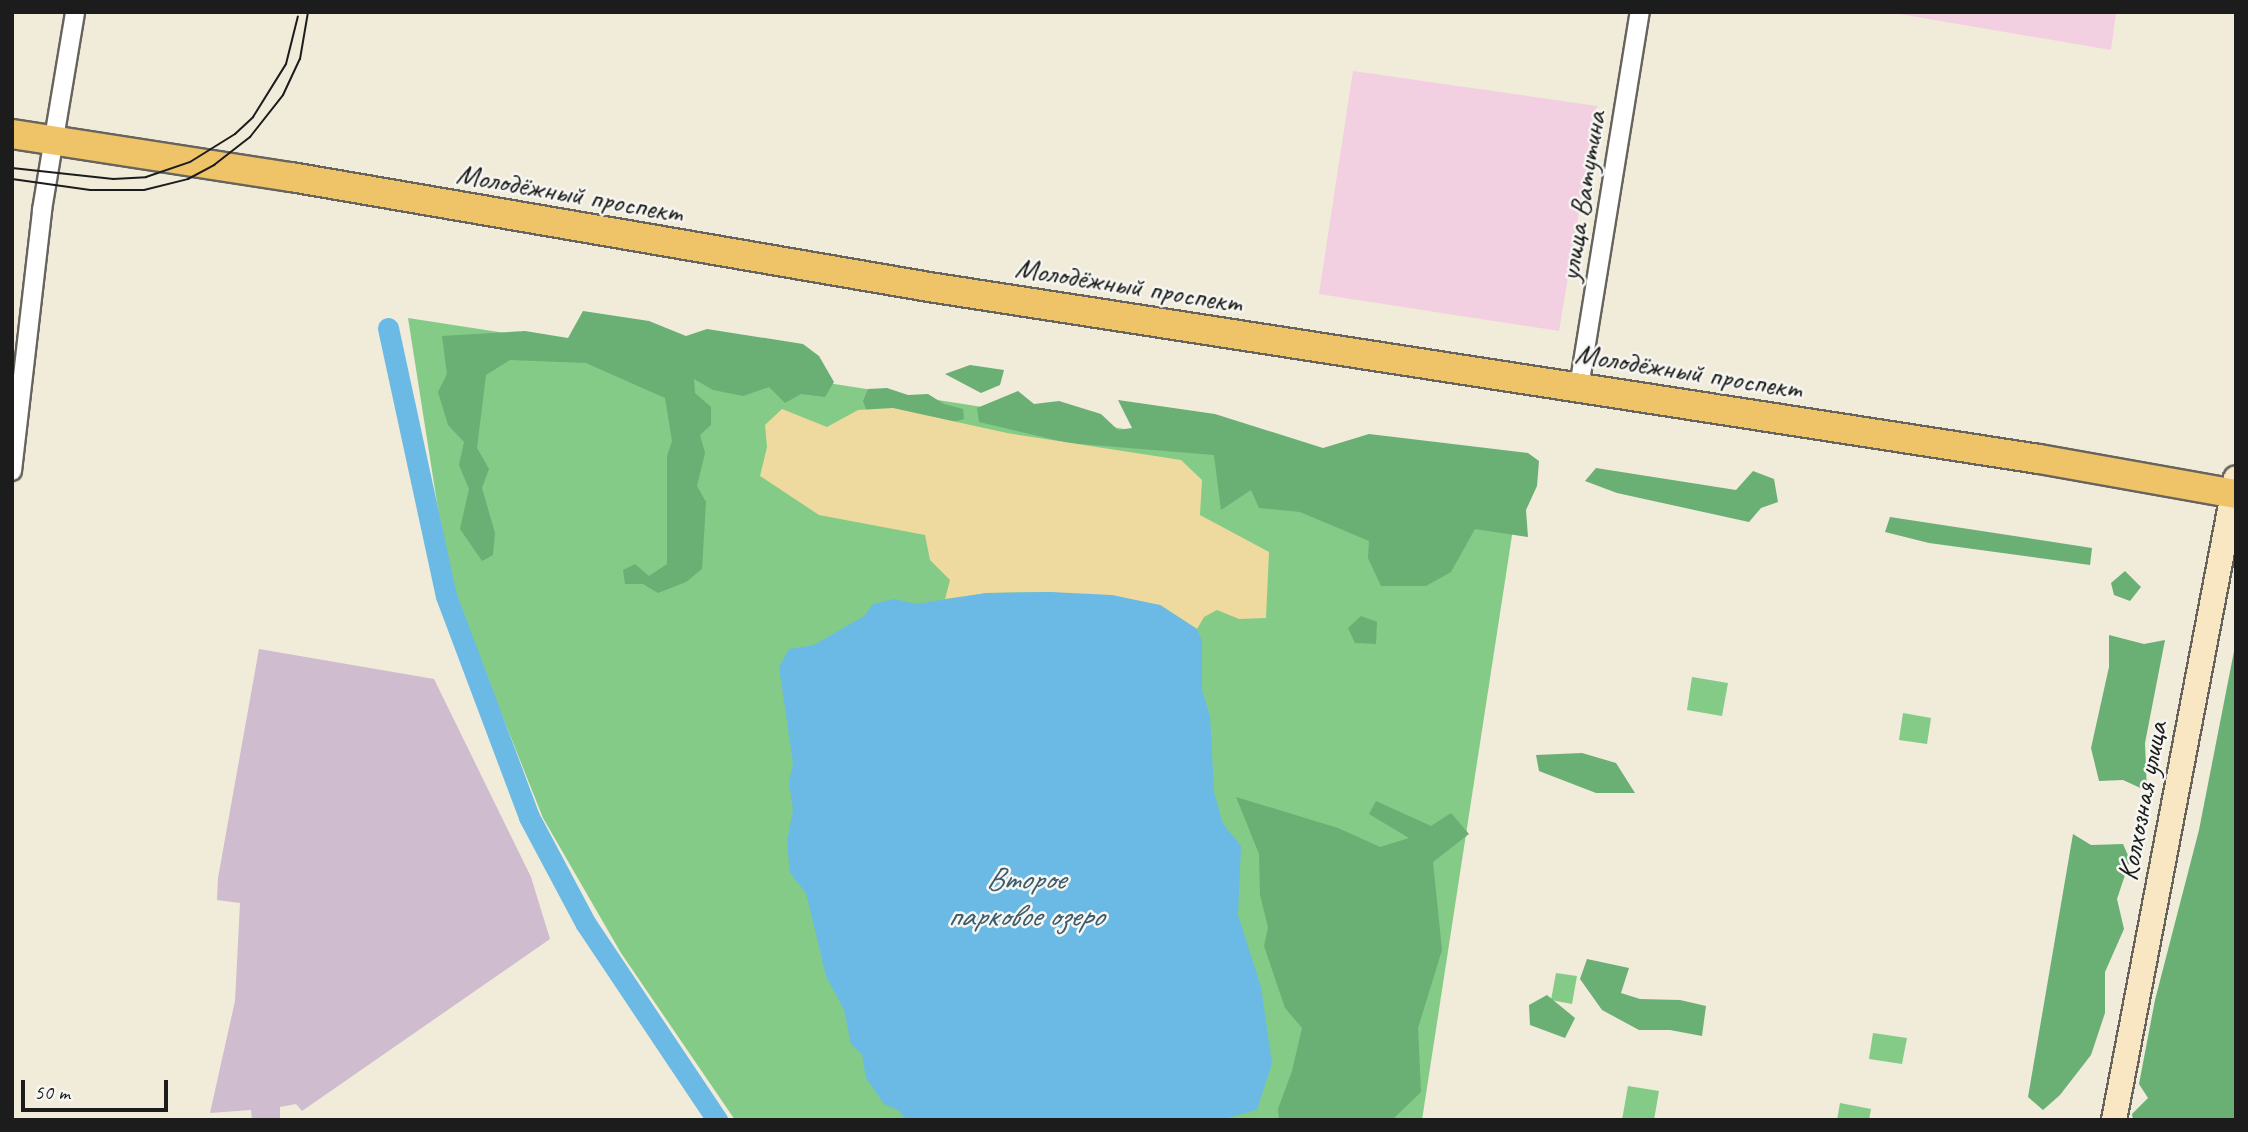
<!DOCTYPE html>
<meta charset="utf-8">
<style>
body{margin:0}
#map{position:relative;width:2248px;height:1132px;overflow:hidden;background:#f1ebda;font-family:Caveat,sans-serif}
div>[style]{position:absolute}
.built>*{inset:0;background:#f2cfe1}
.industrial>*{inset:0;background:#cfbdcf}
.green>*{inset:0;background:#83cb87}
.forest>*{inset:0;background:#6aaf74}
.sand>*{inset:0;background:#eeda9e}
.water>*{inset:0;background:#6bbae5}
.canal>*{height:21px;margin:-10.5px;padding:0 10.5px;transform-origin:10.5px;border-radius:10.5px;background:#6bbae5}
.roads{filter:drop-shadow(2px 0 #67645e) drop-shadow(-2px 0 #67645e) drop-shadow(0 2px #67645e) drop-shadow(0 -2px #67645e)}
.minor>*{height:18px;margin:-9px;padding:0 9px;transform-origin:9px;border-radius:9px;background:#fff}
.secondary>*{height:24px;margin:-12px;padding:0 12px;transform-origin:12px;border-radius:12px;background:#f9e7c3}
.primary>*{height:28px;margin:-14px;padding:0 14px;transform-origin:14px;border-radius:14px;background:#efc469}
.tram>*{height:2px;margin:-1px;padding:0 1px;transform-origin:1px;border-radius:1px;background:#1c1c1c}
span{translate:-50% -50%;white-space:nowrap;text-align:center;line-height:1.15;-webkit-text-stroke:5px #f6f6f2;paint-order:stroke}
.street-label{font-size:30px;color:#1c1c1c}
.water-label{font-size:32px;color:#3c5b6c;font-style:italic}
.frame{position:absolute;inset:0;border:14px solid #1c1c1c;pointer-events:none}
.scale{position:absolute;left:21px;top:1080px;width:147px;height:32px;box-sizing:border-box;border:4px solid #1c1c1c;border-top:0;padding-left:9px;font-size:21px;line-height:24px;white-space:nowrap;color:#1c1c1c;-webkit-text-stroke:5px #f6f6f2;paint-order:stroke}
</style>
<div id="map">
<div class="built">
<div style="clip-path:polygon(1888px 12px,2116px 12px,2111px 50px)"></div>
<div style="clip-path:polygon(1353px 71px,1597px 106px,1559px 331px,1319px 294px)"></div>
</div>
<div class="industrial">
<div style="clip-path:polygon(259px 649px,434px 679px,531px 877px,550px 939px,302px 1111px,296px 1104px,280px 1107px,280px 1120px,252px 1120px,251px 1110px,210px 1113px,235px 1001px,240px 903px,217px 900px,218px 878px)"></div>
</div>
<div class="green">
<div style="clip-path:polygon(408px 318px,1519px 490px,1422px 1120px,735px 1120px,621px 953px,543px 818px,457px 602px,438px 509px)"></div>
<div style="clip-path:polygon(1692px 677px,1728px 683px,1722px 716px,1687px 710px)"></div>
<div style="clip-path:polygon(1903px 713px,1931px 718px,1927px 744px,1899px 740px)"></div>
<div style="clip-path:polygon(1556px 973px,1577px 976px,1572px 1004px,1551px 1000px)"></div>
<div style="clip-path:polygon(1873px 1033px,1907px 1038px,1902px 1064px,1869px 1059px)"></div>
<div style="clip-path:polygon(1628px 1086px,1659px 1091px,1654px 1120px,1622px 1120px)"></div>
<div style="clip-path:polygon(1840px 1103px,1871px 1109px,1869px 1120px,1837px 1120px)"></div>
</div>
<div class="forest">
<div style="clip-path:polygon(583px 311px,649px 321px,686px 336px,707px 329px,803px 344px,819px 356px,834px 382px,825px 397px,801px 394px,785px 403px,769px 387px,743px 396px,713px 390px,694px 379px,695px 393px,711px 407px,711px 425px,700px 435px,705px 453px,697px 486px,706px 502px,702px 569px,686px 582px,658px 593px,643px 584px,625px 584px,623px 570px,635px 564px,649px 576px,667px 564px,667px 456px,672px 441px,665px 398px,586px 363px,510px 360px,486px 375px,477px 448px,489px 469px,482px 488px,495px 533px,493px 555px,482px 561px,460px 529px,469px 489px,459px 465px,464px 442px,448px 425px,438px 392px,447px 374px,442px 336px,525px 331px,568px 338px)"></div>
<div style="clip-path:polygon(970px 365px,1004px 370px,1000px 385px,981px 393px,945px 374px)"></div>
<div style="clip-path:polygon(887px 388px,908px 395px,928px 394px,944px 404px,963px 409px,964px 419px,953px 422px,868px 414px,863px 401px,868px 389px)"></div>
<div style="clip-path:polygon(1018px 391px,1034px 404px,1059px 401px,1101px 414px,1118px 430px,1132px 428px,1118px 400px,1215px 414px,1323px 448px,1369px 434px,1528px 453px,1539px 461px,1537px 486px,1526px 510px,1528px 537px,1475px 529px,1451px 572px,1426px 586px,1381px 586px,1368px 558px,1369px 541px,1300px 512px,1259px 508px,1251px 490px,1221px 510px,1214px 455px,1068px 443px,979px 422px,977px 408px)"></div>
<div style="clip-path:polygon(1596px 468px,1736px 490px,1753px 471px,1774px 479px,1778px 502px,1761px 508px,1749px 522px,1617px 493px,1585px 481px)"></div>
<div style="clip-path:polygon(1890px 517px,2092px 548px,2090px 565px,1929px 543px,1885px 532px)"></div>
<div style="clip-path:polygon(2125px 571px,2141px 587px,2130px 601px,2114px 595px,2111px 583px)"></div>
<div style="clip-path:polygon(1361px 616px,1377px 622px,1376px 644px,1355px 643px,1348px 628px)"></div>
<div style="clip-path:polygon(2109px 635px,2144px 644px,2165px 640px,2145px 743px,2147px 791px,2123px 780px,2099px 781px,2091px 748px,2109px 667px)"></div>
<div style="clip-path:polygon(2236px 641px,2236px 1120px,2133px 1120px,2132px 1114px,2148px 1098px,2139px 1084px,2155px 1000px,2199px 830px)"></div>
<div style="clip-path:polygon(1582px 753px,1616px 763px,1635px 793px,1596px 793px,1539px 771px,1536px 755px)"></div>
<div style="clip-path:polygon(1236px 797px,1338px 828px,1380px 847px,1409px 838px,1369px 814px,1376px 801px,1431px 826px,1451px 813px,1469px 834px,1433px 862px,1442px 950px,1418px 1028px,1421px 1092px,1392px 1120px,1279px 1120px,1278px 1109px,1292px 1071px,1302px 1028px,1285px 1008px,1264px 946px,1268px 927px,1260px 895px,1259px 854px)"></div>
<div style="clip-path:polygon(2073px 834px,2091px 845px,2123px 844px,2130px 860px,2117px 899px,2124px 929px,2105px 972px,2105px 1013px,2091px 1055px,2060px 1095px,2043px 1110px,2028px 1097px)"></div>
<div style="clip-path:polygon(1587px 959px,1629px 968px,1621px 993px,1640px 999px,1680px 1000px,1706px 1006px,1702px 1036px,1670px 1030px,1639px 1030px,1602px 1010px,1580px 979px)"></div>
<div style="clip-path:polygon(1547px 995px,1575px 1018px,1565px 1038px,1530px 1025px,1529px 1005px)"></div>
</div>
<div class="sand">
<div style="clip-path:polygon(893px 408px,1007px 433px,1181px 460px,1202px 480px,1200px 515px,1269px 552px,1266px 618px,1239px 619px,1217px 610px,1204px 617px,1197px 629px,1160px 605px,1050px 592px,987px 593px,945px 599px,950px 580px,930px 560px,925px 535px,819px 515px,760px 476px,767px 447px,765px 425px,782px 409px,827px 427px,858px 410px)"></div>
</div>
<div class="water">
<div style="clip-path:polygon(1050px 592px,1112px 595px,1160px 605px,1197px 629px,1202px 641px,1202px 690px,1210px 716px,1214px 792px,1223px 824px,1241px 846px,1238px 915px,1261px 987px,1272px 1063px,1257px 1110px,1219px 1120px,907px 1120px,898px 1110px,884px 1104px,866px 1078px,862px 1054px,851px 1044px,844px 1010px,826px 976px,806px 893px,790px 873px,787px 842px,793px 810px,789px 783px,793px 763px,779px 667px,789px 649px,814px 645px,864px 616px,873px 604px,894px 599px,916px 604px,987px 593px)"></div>
</div>
<div class="canal">
<div style="left:388px;top:328px;width:274px;rotate:77.8deg"></div>
<div style="left:446px;top:596px;width:236px;rotate:69.4deg"></div>
<div style="left:529px;top:817px;width:121px;rotate:62deg"></div>
<div style="left:586px;top:924px;width:236px;rotate:56.2deg"></div>
</div>
<div class="roads">
<div class="minor">
<div style="left:1579px;top:387px;width:380px;rotate:-80.8deg"></div>
<div style="left:12px;top:471px;width:263px;rotate:-83.4deg"></div>
<div style="left:42px;top:210px;width:201px;rotate:-80.5deg"></div>
</div>
<div class="secondary">
<div style="left:2114px;top:1120px;width:653px;rotate:-79.24deg"></div>
</div>
<div class="primary">
<div style="left:12px;top:134px;width:282px;rotate:8.8deg"></div>
<div style="left:291px;top:177px;width:647px;rotate:9.78deg"></div>
<div style="left:929px;top:287px;width:1123px;rotate:8.81deg"></div>
<div style="left:2039px;top:459px;width:200px;rotate:10.1deg"></div>
</div>
</div>
<div class="tram">
<div style="left:12px;top:168px;width:102px;rotate:6.2deg"></div>
<div style="left:113px;top:179px;width:33px;rotate:-3deg"></div>
<div style="left:146px;top:177px;width:46px;rotate:-18.8deg"></div>
<div style="left:190px;top:162px;width:53px;rotate:-31.9deg"></div>
<div style="left:235px;top:134px;width:25px;rotate:-43deg"></div>
<div style="left:253px;top:117px;width:62px;rotate:-58.1deg"></div>
<div style="left:286px;top:64px;width:49px;rotate:-76deg"></div>
<div style="left:12px;top:179px;width:79px;rotate:8deg"></div>
<div style="left:90px;top:190px;width:54px"></div>
<div style="left:144px;top:190px;width:45px;rotate:-14deg"></div>
<div style="left:188px;top:179px;width:30px;rotate:-28deg"></div>
<div style="left:214px;top:165px;width:46px;rotate:-37.9deg"></div>
<div style="left:250px;top:137px;width:53px;rotate:-51.8deg"></div>
<div style="left:283px;top:95px;width:40px;rotate:-65deg"></div>
<div style="left:300px;top:59px;width:48px;rotate:-80.3deg"></div>
</div>
<div class="street-label">
<span style="left:570px;top:193px;rotate:10deg">Молодёжный проспект</span>
<span style="left:1582px;top:196px;rotate:-81deg">улица Ватутина</span>
<span style="left:1129px;top:285px;rotate:9deg">Молодёжный проспект</span>
<span style="left:1689px;top:371px;rotate:9deg">Молодёжный проспект</span>
<span style="left:2142px;top:801px;rotate:-79deg">Колхозная улица</span>
</div>
<div class="water-label">
<span style="left:1025px;top:898px">Второе<br>парковое озеро</span>
</div>
<div class="frame"></div>
<div class="scale">50 m</div>
</div>
